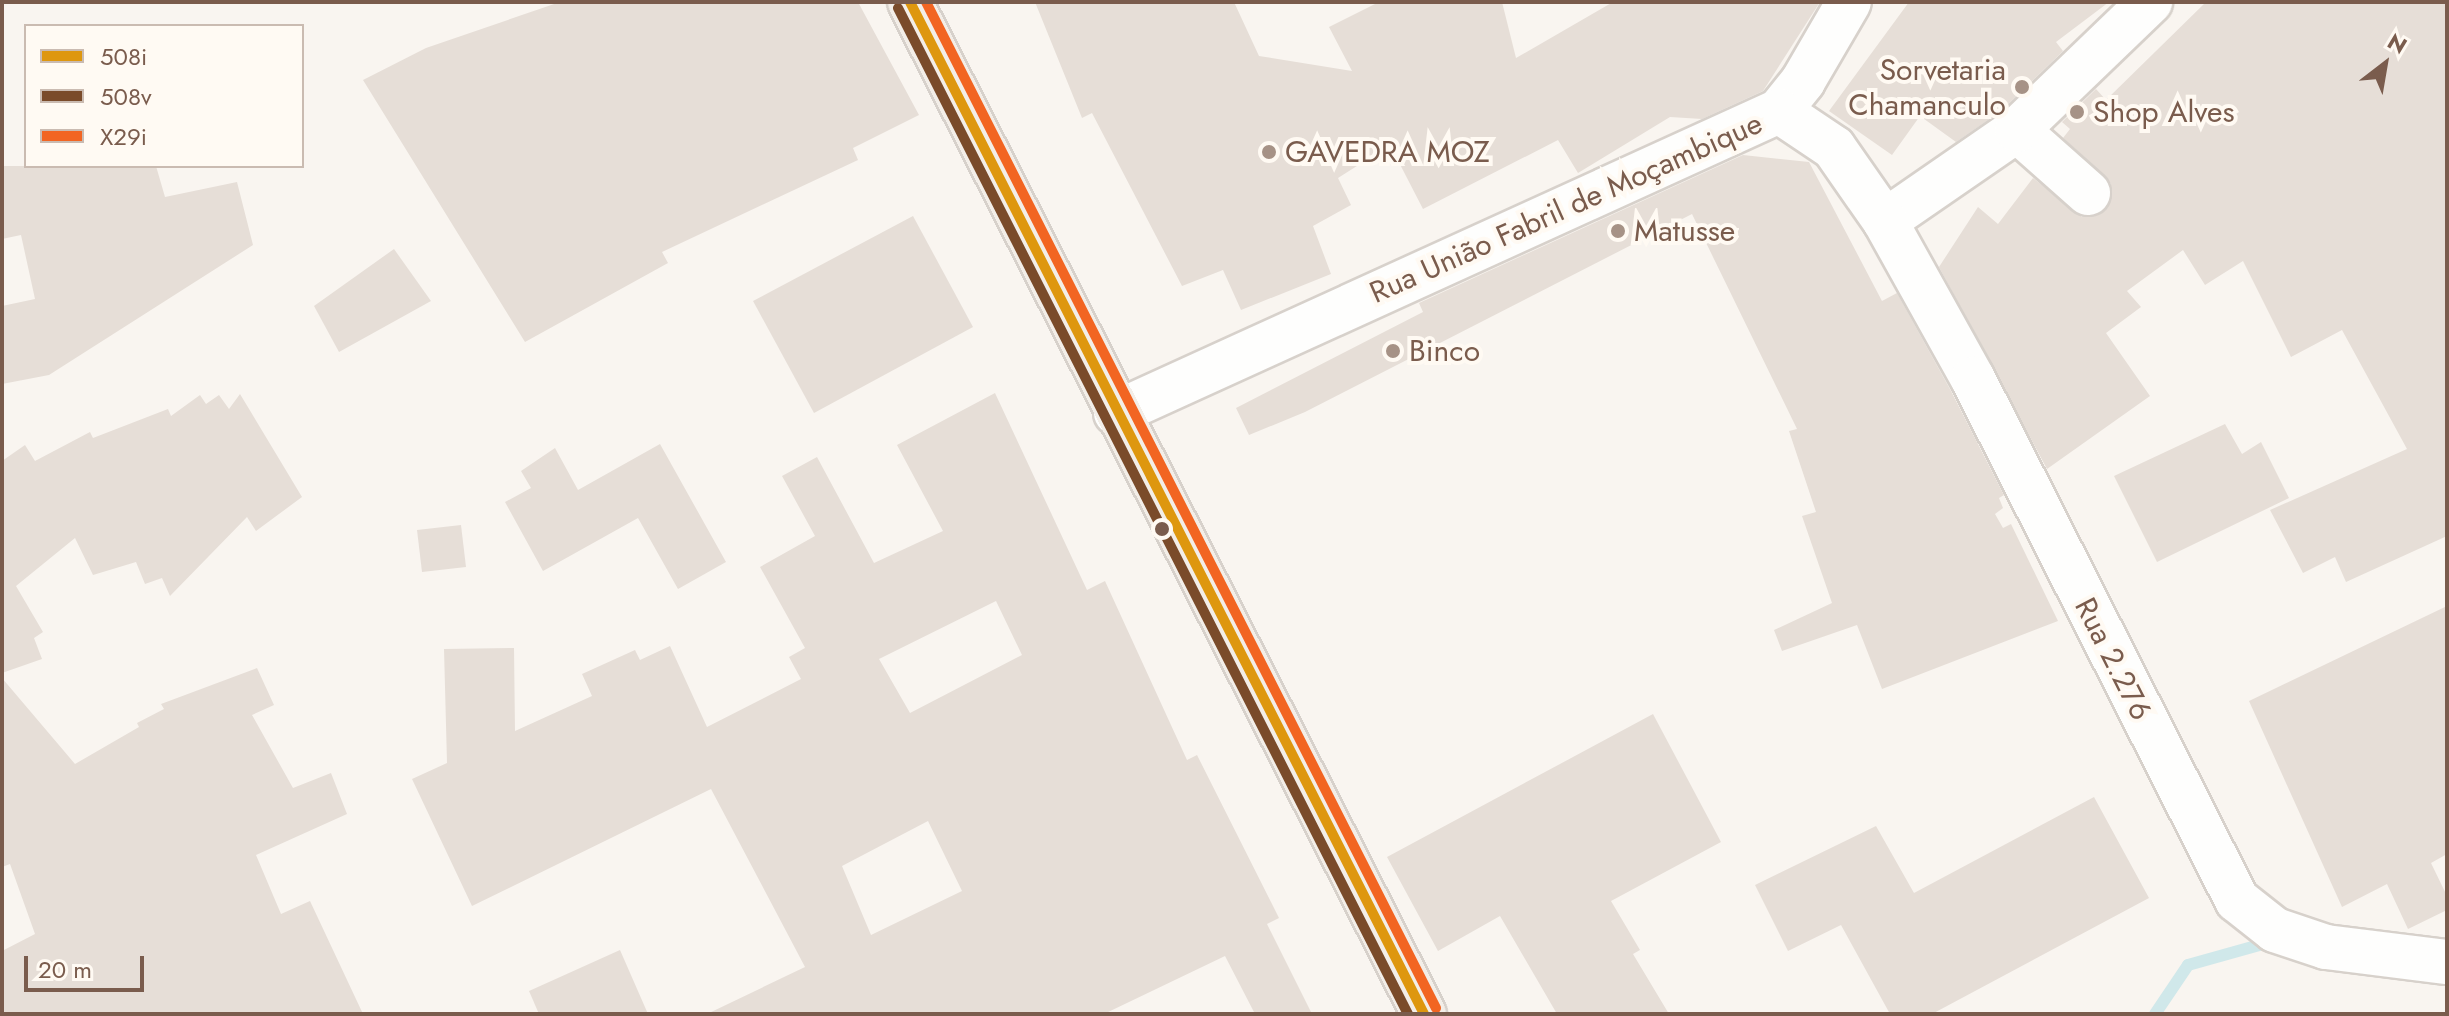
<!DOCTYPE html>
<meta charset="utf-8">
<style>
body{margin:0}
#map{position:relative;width:2449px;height:1016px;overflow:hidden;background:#f9f5f0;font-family:Jost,sans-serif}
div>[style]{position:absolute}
.stream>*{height:12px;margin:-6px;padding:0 6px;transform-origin:6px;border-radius:6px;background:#d0e8ea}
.building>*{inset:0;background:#e6ded7}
.roads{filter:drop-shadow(2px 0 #d7d1cb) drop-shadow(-2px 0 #d7d1cb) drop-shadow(0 2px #d7d1cb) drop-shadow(0 -2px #d7d1cb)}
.minor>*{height:44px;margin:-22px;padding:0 22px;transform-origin:22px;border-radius:22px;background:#fefefd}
.major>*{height:44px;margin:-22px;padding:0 22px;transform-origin:22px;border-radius:22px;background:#f3eee8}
.bus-1>*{height:10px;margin:-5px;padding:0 5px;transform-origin:5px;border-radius:5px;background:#de970f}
.bus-2>*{height:10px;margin:-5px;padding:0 5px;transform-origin:5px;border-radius:5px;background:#7a4b2a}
.bus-3>*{height:10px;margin:-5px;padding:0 5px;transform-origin:5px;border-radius:5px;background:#f26522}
.dots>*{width:22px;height:22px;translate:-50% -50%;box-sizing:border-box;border:4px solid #fffaf3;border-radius:50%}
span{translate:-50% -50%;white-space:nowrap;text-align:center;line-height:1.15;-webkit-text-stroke:8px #fffaf3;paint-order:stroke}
.poi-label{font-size:30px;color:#7a5c4d}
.right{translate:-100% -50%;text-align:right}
.left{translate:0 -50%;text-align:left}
.street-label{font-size:30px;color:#7a5c4d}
.frame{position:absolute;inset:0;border:4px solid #7a5c4d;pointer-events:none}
.legend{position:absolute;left:24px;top:24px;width:280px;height:144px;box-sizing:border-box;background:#fffaf3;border:2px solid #cabbb1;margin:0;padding:10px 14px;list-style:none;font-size:24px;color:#7a5c4d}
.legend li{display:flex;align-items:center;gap:16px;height:40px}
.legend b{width:40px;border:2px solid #cabbb1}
.north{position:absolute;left:2345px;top:24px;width:80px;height:80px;-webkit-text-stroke:6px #fffaf3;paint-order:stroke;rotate:31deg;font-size:22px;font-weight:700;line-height:32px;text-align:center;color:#7a5c4d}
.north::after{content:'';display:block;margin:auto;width:28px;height:36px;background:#7a5c4d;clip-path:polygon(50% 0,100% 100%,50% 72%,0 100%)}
.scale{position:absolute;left:24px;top:956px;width:120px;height:36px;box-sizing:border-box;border:4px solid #7a5c4d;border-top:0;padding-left:10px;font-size:24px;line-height:28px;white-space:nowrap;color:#7a5c4d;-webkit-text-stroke:6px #fffaf3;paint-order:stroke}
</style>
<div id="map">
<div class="stream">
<div style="left:2155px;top:1014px;width:59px;rotate:-56deg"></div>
<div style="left:2188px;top:965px;width:89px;rotate:-15.6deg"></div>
</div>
<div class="building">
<div style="clip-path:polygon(560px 2px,858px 2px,919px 115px,853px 148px,858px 160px,662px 252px,668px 263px,525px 342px,363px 80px,426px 48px)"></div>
<div style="clip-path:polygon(1035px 2px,1234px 2px,1259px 56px,1352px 71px,1329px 27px,1379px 2px,1502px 2px,1516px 58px,1613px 2px,1820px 2px,1763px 91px,1702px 119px,1670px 117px,1578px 173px,1558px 140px,1423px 209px,1390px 145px,1338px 178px,1351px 205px,1313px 226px,1331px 274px,1241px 310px,1223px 270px,1182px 286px,1092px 113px,1082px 118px)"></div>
<div style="clip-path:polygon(1909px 2px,2109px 2px,2056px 42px,2063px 51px,2001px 111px,1956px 142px,1920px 116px,1892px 155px,1829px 111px)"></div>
<div style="clip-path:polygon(2206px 2px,2447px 2px,2447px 536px,2346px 582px,2335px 557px,2303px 573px,2270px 510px,2407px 449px,2342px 330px,2291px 357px,2243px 261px,2205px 285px,2183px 250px,2127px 291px,2141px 307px,2106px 333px,2150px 396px,2047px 469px,1939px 267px,1978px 207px,1998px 224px,2033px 178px,2082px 217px,2106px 210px,2111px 184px,2063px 138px,2070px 129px,2062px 122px,2096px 89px,2106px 100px)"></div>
<div style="clip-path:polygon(1743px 155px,1809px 162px,1882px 301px,1897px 293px,1951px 391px,2004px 495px,1999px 498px,2003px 508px,1995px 514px,2003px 528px,2011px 524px,2058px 621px,1882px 689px,1857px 625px,1782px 651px,1774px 630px,1832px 603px,1802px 516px,1816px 512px,1789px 431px,1797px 429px,1692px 214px,1305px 412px,1249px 435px,1236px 408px,1423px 312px,1419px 303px)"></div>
<div style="clip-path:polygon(2px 166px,156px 166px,165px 197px,237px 182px,253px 245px,49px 375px,2px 384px,2px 306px,35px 299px,21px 235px,2px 239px)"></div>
<div style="clip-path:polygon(913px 216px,973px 327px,814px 413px,753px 301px)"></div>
<div style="clip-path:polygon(394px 249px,431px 301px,339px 352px,314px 306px)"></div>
<div style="clip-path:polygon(evenodd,995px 393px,1087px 590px,1105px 581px,1187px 760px,1197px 755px,1279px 918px,1267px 924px,1312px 1014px,1255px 1014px,1225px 956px,1104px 1014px,707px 1014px,805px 967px,711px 789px,472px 906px,412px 779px,447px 763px,444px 649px,514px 648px,515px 731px,592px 696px,582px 674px,635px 650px,640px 660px,670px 646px,707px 727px,801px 679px,789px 657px,805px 648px,760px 567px,815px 536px,782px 476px,817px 457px,874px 563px,943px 531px,897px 445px,995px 393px,996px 601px,1022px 655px,910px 713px,879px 659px,996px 601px,995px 393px,928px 821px,962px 891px,871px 935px,842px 866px,928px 821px)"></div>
<div style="clip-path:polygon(240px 394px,302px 497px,256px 531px,247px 517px,170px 596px,162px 578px,145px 584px,136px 562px,93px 575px,75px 538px,16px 586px,43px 632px,34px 638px,42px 659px,2px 673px,2px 461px,25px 445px,35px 461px,90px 432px,93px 438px,168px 409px,171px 416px,200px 395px,206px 404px,219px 395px,229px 409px)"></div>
<div style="clip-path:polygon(2225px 424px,2242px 454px,2261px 442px,2289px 498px,2157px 562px,2114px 476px)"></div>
<div style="clip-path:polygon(660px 444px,726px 562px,678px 589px,638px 518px,543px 571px,505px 502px,531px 488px,521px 471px,555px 448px,578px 490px)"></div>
<div style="clip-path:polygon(461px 525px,466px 567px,422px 572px,417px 530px)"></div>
<div style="clip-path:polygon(2447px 606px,2447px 854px,2431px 863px,2447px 896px,2447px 910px,2408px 929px,2387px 884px,2342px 907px,2249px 701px)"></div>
<div style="clip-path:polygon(257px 668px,274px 705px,252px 715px,293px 788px,331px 773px,347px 814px,256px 855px,281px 914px,310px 901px,363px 1014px,2px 1014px,2px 951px,35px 934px,10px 864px,2px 867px,2px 678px,75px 764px,139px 727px,137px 723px,164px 709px,161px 704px)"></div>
<div style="clip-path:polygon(1653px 714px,1721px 842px,1611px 901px,1640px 950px,1633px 954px,1669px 1014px,1557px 1014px,1500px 916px,1438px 951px,1387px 857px)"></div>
<div style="clip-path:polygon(2094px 797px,2149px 898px,1932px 1014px,1890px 1014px,1841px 925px,1788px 951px,1755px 885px,1876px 826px,1914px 893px)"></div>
<div style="clip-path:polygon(620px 950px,648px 1014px,539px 1014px,529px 991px)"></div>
</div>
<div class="roads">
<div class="minor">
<div style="left:1779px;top:111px;width:38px;rotate:-51deg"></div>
<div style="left:1803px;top:81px;width:91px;rotate:-59.8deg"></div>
<div style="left:2017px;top:130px;width:95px;rotate:41.6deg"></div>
<div style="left:1885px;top:221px;width:160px;rotate:-34.6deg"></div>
<div style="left:2017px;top:130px;width:185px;rotate:-43.9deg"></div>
<div style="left:1116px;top:413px;width:729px;rotate:-24.49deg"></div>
<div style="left:1779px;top:111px;width:66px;rotate:33.9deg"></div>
<div style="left:1834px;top:148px;width:89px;rotate:55.1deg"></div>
<div style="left:1885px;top:221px;width:181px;rotate:60.9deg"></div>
<div style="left:1973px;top:379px;width:584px;rotate:63.13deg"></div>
<div style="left:2237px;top:900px;width:48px;rotate:38.3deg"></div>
<div style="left:2275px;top:930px;width:54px;rotate:18.4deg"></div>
<div style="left:2326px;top:947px;width:122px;rotate:7.1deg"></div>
</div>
<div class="major">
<div style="left:910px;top:2px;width:1135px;rotate:63.07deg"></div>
</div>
</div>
<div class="bus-1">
<div style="left:910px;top:2px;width:1135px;rotate:63.07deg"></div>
</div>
<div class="bus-2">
<div style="left:898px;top:8px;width:1128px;rotate:63.12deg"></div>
</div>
<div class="bus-3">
<div style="left:926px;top:2px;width:1128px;rotate:63.12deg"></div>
</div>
<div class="dots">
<div style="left:2022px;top:87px;background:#a69286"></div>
<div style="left:2077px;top:112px;background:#a69286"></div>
<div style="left:1269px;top:152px;background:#a69286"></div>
<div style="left:1618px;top:231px;background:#a69286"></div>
<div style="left:1393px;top:351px;background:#a69286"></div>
<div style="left:1162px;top:529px;background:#7a5c4d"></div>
</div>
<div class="poi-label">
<span class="right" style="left:2006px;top:87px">Sorvetaria<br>Chamanculo</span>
<span class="left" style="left:2093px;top:112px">Shop Alves</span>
<span class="left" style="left:1285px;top:152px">GAVEDRA MOZ</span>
<span class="left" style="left:1634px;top:231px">Matusse</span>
<span class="left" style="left:1409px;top:351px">Binco</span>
</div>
<div class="street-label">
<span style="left:1566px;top:208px;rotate:-24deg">Rua União Fabril de Moçambique</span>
<span style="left:2113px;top:659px;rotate:63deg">Rua 2.276</span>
</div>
<div class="frame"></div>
<ul class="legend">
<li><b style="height:10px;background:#de970f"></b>508i</li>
<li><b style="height:10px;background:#7a4b2a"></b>508v</li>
<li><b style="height:10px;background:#f26522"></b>X29i</li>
</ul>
<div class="north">N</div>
<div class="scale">20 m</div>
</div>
